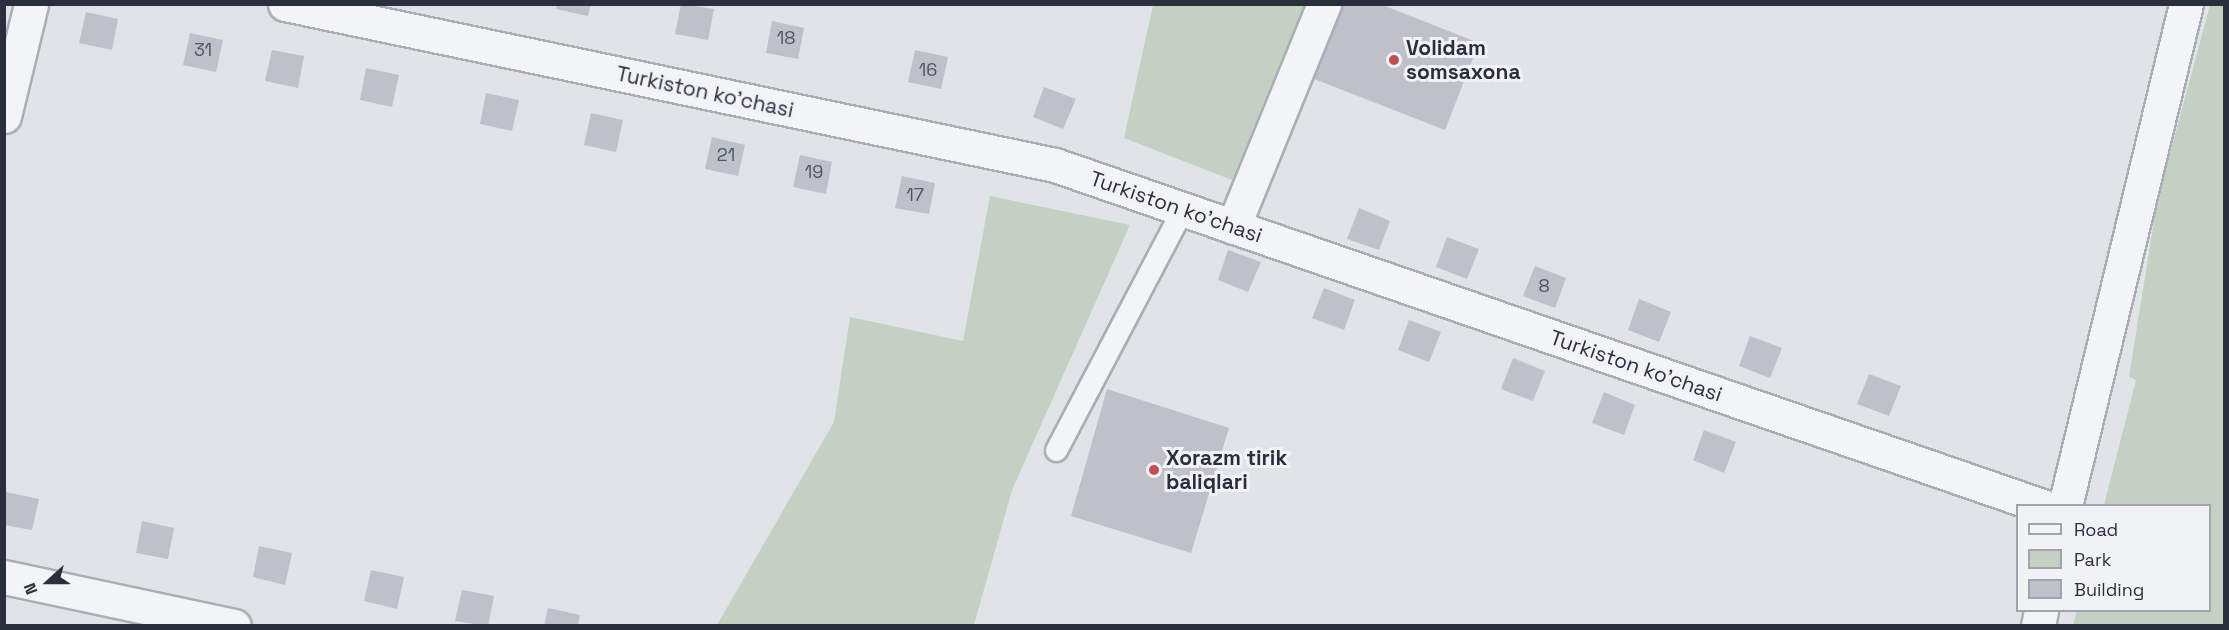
<!DOCTYPE html>
<style>
body{margin:0}
#map{position:relative;width:2229px;height:630px;overflow:hidden;background:#e0e3e8;font-family:"Space Grotesk",sans-serif}
div>[style]{position:absolute}
.green>*{inset:0;background:#c4d1c2}
.building>*{inset:0;background:#bec1ca}
.roads{filter:drop-shadow(2px 0 #a9adb5) drop-shadow(-2px 0 #a9adb5) drop-shadow(0 2px #a9adb5) drop-shadow(0 -2px #a9adb5)}
.service>*{height:21px;margin:-10.5px;padding:0 10.5px;transform-origin:10.5px;border-radius:10.5px;background:#f3f4f7}
.minor>*{height:33px;margin:-16.5px;padding:0 16.5px;transform-origin:16.5px;border-radius:16.5px;background:#f3f4f7}
.dots>*{width:16px;height:16px;translate:-50% -50%;box-sizing:border-box;border:3px solid #f0f2f6;border-radius:50%}
span{translate:-50% -50%;white-space:nowrap;text-align:center;line-height:1.15;-webkit-text-stroke:6px #f0f2f6;paint-order:stroke}
.number-label{font-size:18px;color:#4f5461}
.number-label span{-webkit-text-stroke-width:0}
.poi-label{font-size:21px;color:#2a2f3e;font-weight:700}
.left{translate:0 -50%;text-align:left}
.street-label{font-size:21px;color:#2a2f3e}
.frame{position:absolute;inset:0;border:6px solid #2a2f3e;pointer-events:none}
.legend{position:absolute;left:2016px;top:504px;width:195px;height:108px;box-sizing:border-box;background:#f0f2f6;border:2px solid #a1a4ac;margin:0;padding:8px 10px;list-style:none;font-size:18px;color:#2a2f3e}
.legend li{display:flex;align-items:center;gap:12px;height:30px}
.legend b{width:30px;border:2px solid #a1a4ac}
.north{position:absolute;left:18px;top:552px;width:60px;height:60px;-webkit-text-stroke:4px #f0f2f6;paint-order:stroke;rotate:249deg;font-size:16px;font-weight:700;line-height:24px;text-align:center;color:#2a2f3e}
.north::after{content:'';display:block;margin:auto;width:21px;height:27px;background:#2a2f3e;clip-path:polygon(50% 0,100% 100%,50% 72%,0 100%)}
</style>
<div id="map">
<div class="green">
<div style="clip-path:polygon(1153px 5px,1304px 5px,1232px 180px,1124px 138px)"></div>
<div style="clip-path:polygon(2210px 5px,2224px 5px,2224px 625px,2073px 625px,2077px 611px,2210px 610px,2210px 506px,2104px 505px,2136px 380px,2129px 377px,2157px 202px)"></div>
<div style="clip-path:polygon(990px 196px,1130px 225px,1012px 490px,974px 625px,717px 625px,834px 422px,850px 317px,963px 341px)"></div>
</div>
<div class="building">
<div style="clip-path:polygon(557px 4px,591px 4px,588px 16px,556px 9px)"></div>
<div style="clip-path:polygon(681px 4px,714px 9px,708px 40px,675px 34px)"></div>
<div style="clip-path:polygon(1336px 4px,1380px 4px,1479px 43px,1445px 130px,1309px 77px)"></div>
<div style="clip-path:polygon(86px 12px,118px 19px,112px 50px,79px 43px)"></div>
<div style="clip-path:polygon(772px 21px,804px 28px,798px 59px,766px 53px)"></div>
<div style="clip-path:polygon(190px 33px,223px 40px,216px 72px,183px 65px)"></div>
<div style="clip-path:polygon(272px 50px,304px 56px,298px 88px,265px 81px)"></div>
<div style="clip-path:polygon(915px 50px,948px 57px,941px 89px,908px 82px)"></div>
<div style="clip-path:polygon(366px 68px,399px 75px,392px 107px,360px 100px)"></div>
<div style="clip-path:polygon(1044px 87px,1076px 99px,1063px 129px,1033px 117px)"></div>
<div style="clip-path:polygon(486px 93px,519px 100px,512px 131px,480px 124px)"></div>
<div style="clip-path:polygon(591px 113px,623px 120px,616px 152px,584px 145px)"></div>
<div style="clip-path:polygon(712px 137px,745px 145px,738px 176px,705px 169px)"></div>
<div style="clip-path:polygon(800px 155px,832px 162px,826px 194px,793px 187px)"></div>
<div style="clip-path:polygon(902px 176px,935px 183px,929px 214px,895px 208px)"></div>
<div style="clip-path:polygon(1359px 208px,1390px 221px,1379px 250px,1347px 239px)"></div>
<div style="clip-path:polygon(1447px 237px,1479px 249px,1467px 279px,1436px 267px)"></div>
<div style="clip-path:polygon(1228px 250px,1261px 262px,1248px 292px,1218px 280px)"></div>
<div style="clip-path:polygon(1535px 266px,1566px 278px,1555px 308px,1523px 296px)"></div>
<div style="clip-path:polygon(1324px 288px,1355px 300px,1344px 330px,1312px 318px)"></div>
<div style="clip-path:polygon(1639px 299px,1671px 312px,1659px 342px,1628px 330px)"></div>
<div style="clip-path:polygon(1409px 320px,1441px 332px,1429px 362px,1398px 350px)"></div>
<div style="clip-path:polygon(1750px 336px,1782px 348px,1770px 378px,1739px 366px)"></div>
<div style="clip-path:polygon(1513px 358px,1545px 371px,1533px 401px,1501px 389px)"></div>
<div style="clip-path:polygon(1869px 374px,1901px 386px,1889px 416px,1857px 404px)"></div>
<div style="clip-path:polygon(1107px 389px,1229px 428px,1191px 553px,1071px 516px)"></div>
<div style="clip-path:polygon(1604px 392px,1635px 405px,1624px 435px,1592px 423px)"></div>
<div style="clip-path:polygon(1704px 430px,1736px 442px,1724px 473px,1693px 460px)"></div>
<div style="clip-path:polygon(6px 492px,39px 499px,32px 530px,4px 525px)"></div>
<div style="clip-path:polygon(142px 521px,174px 528px,168px 559px,136px 553px)"></div>
<div style="clip-path:polygon(259px 546px,292px 553px,285px 585px,253px 577px)"></div>
<div style="clip-path:polygon(371px 570px,404px 577px,397px 609px,364px 601px)"></div>
<div style="clip-path:polygon(462px 590px,494px 596px,488px 626px,455px 621px)"></div>
<div style="clip-path:polygon(548px 608px,580px 615px,578px 626px,544px 626px)"></div>
</div>
<div class="roads">
<div class="service">
<div style="left:1056px;top:450px;width:271px;rotate:-62.3deg"></div>
</div>
<div class="minor">
<div style="left:285px;top:4px;width:787px;rotate:11.81deg"></div>
<div style="left:1055px;top:165px;width:1044px;rotate:19.06deg"></div>
<div style="left:4px;top:116px;width:115px;rotate:-76.4deg"></div>
<div style="left:1233px;top:227px;width:241px;rotate:-67.8deg"></div>
<div style="left:2065px;top:506px;width:516px;rotate:-76.45deg"></div>
<div style="left:4px;top:577px;width:235px;rotate:12deg"></div>
<div style="left:2038px;top:626px;width:16px;rotate:-79deg"></div>
</div>
</div>
<div class="dots">
<div style="left:1394px;top:60px;background:#c44e55"></div>
<div style="left:1154px;top:470px;background:#c44e55"></div>
</div>
<div class="number-label">
<span style="left:786px;top:38px">18</span>
<span style="left:203px;top:50px">31</span>
<span style="left:928px;top:70px">16</span>
<span style="left:726px;top:155px">21</span>
<span style="left:814px;top:172px">19</span>
<span style="left:915px;top:195px">17</span>
<span style="left:1544px;top:286px">8</span>
</div>
<div class="poi-label">
<span class="left" style="left:1406px;top:60px">Volidam<br>somsaxona</span>
<span class="left" style="left:1166px;top:470px">Xorazm tirik<br>baliqlari</span>
</div>
<div class="street-label">
<span style="left:705px;top:92px;rotate:12deg">Turkiston ko'chasi</span>
<span style="left:1176px;top:207px;rotate:19deg">Turkiston ko'chasi</span>
<span style="left:1636px;top:366px;rotate:19deg">Turkiston ko'chasi</span>
</div>
<div class="frame"></div>
<ul class="legend">
<li><b style="height:8px;background:#f3f4f7"></b>Road</li>
<li><b style="height:16px;background:#c4d1c2"></b>Park</li>
<li><b style="height:16px;background:#bec1ca"></b>Building</li>
</ul>
<div class="north">N</div>
</div>
